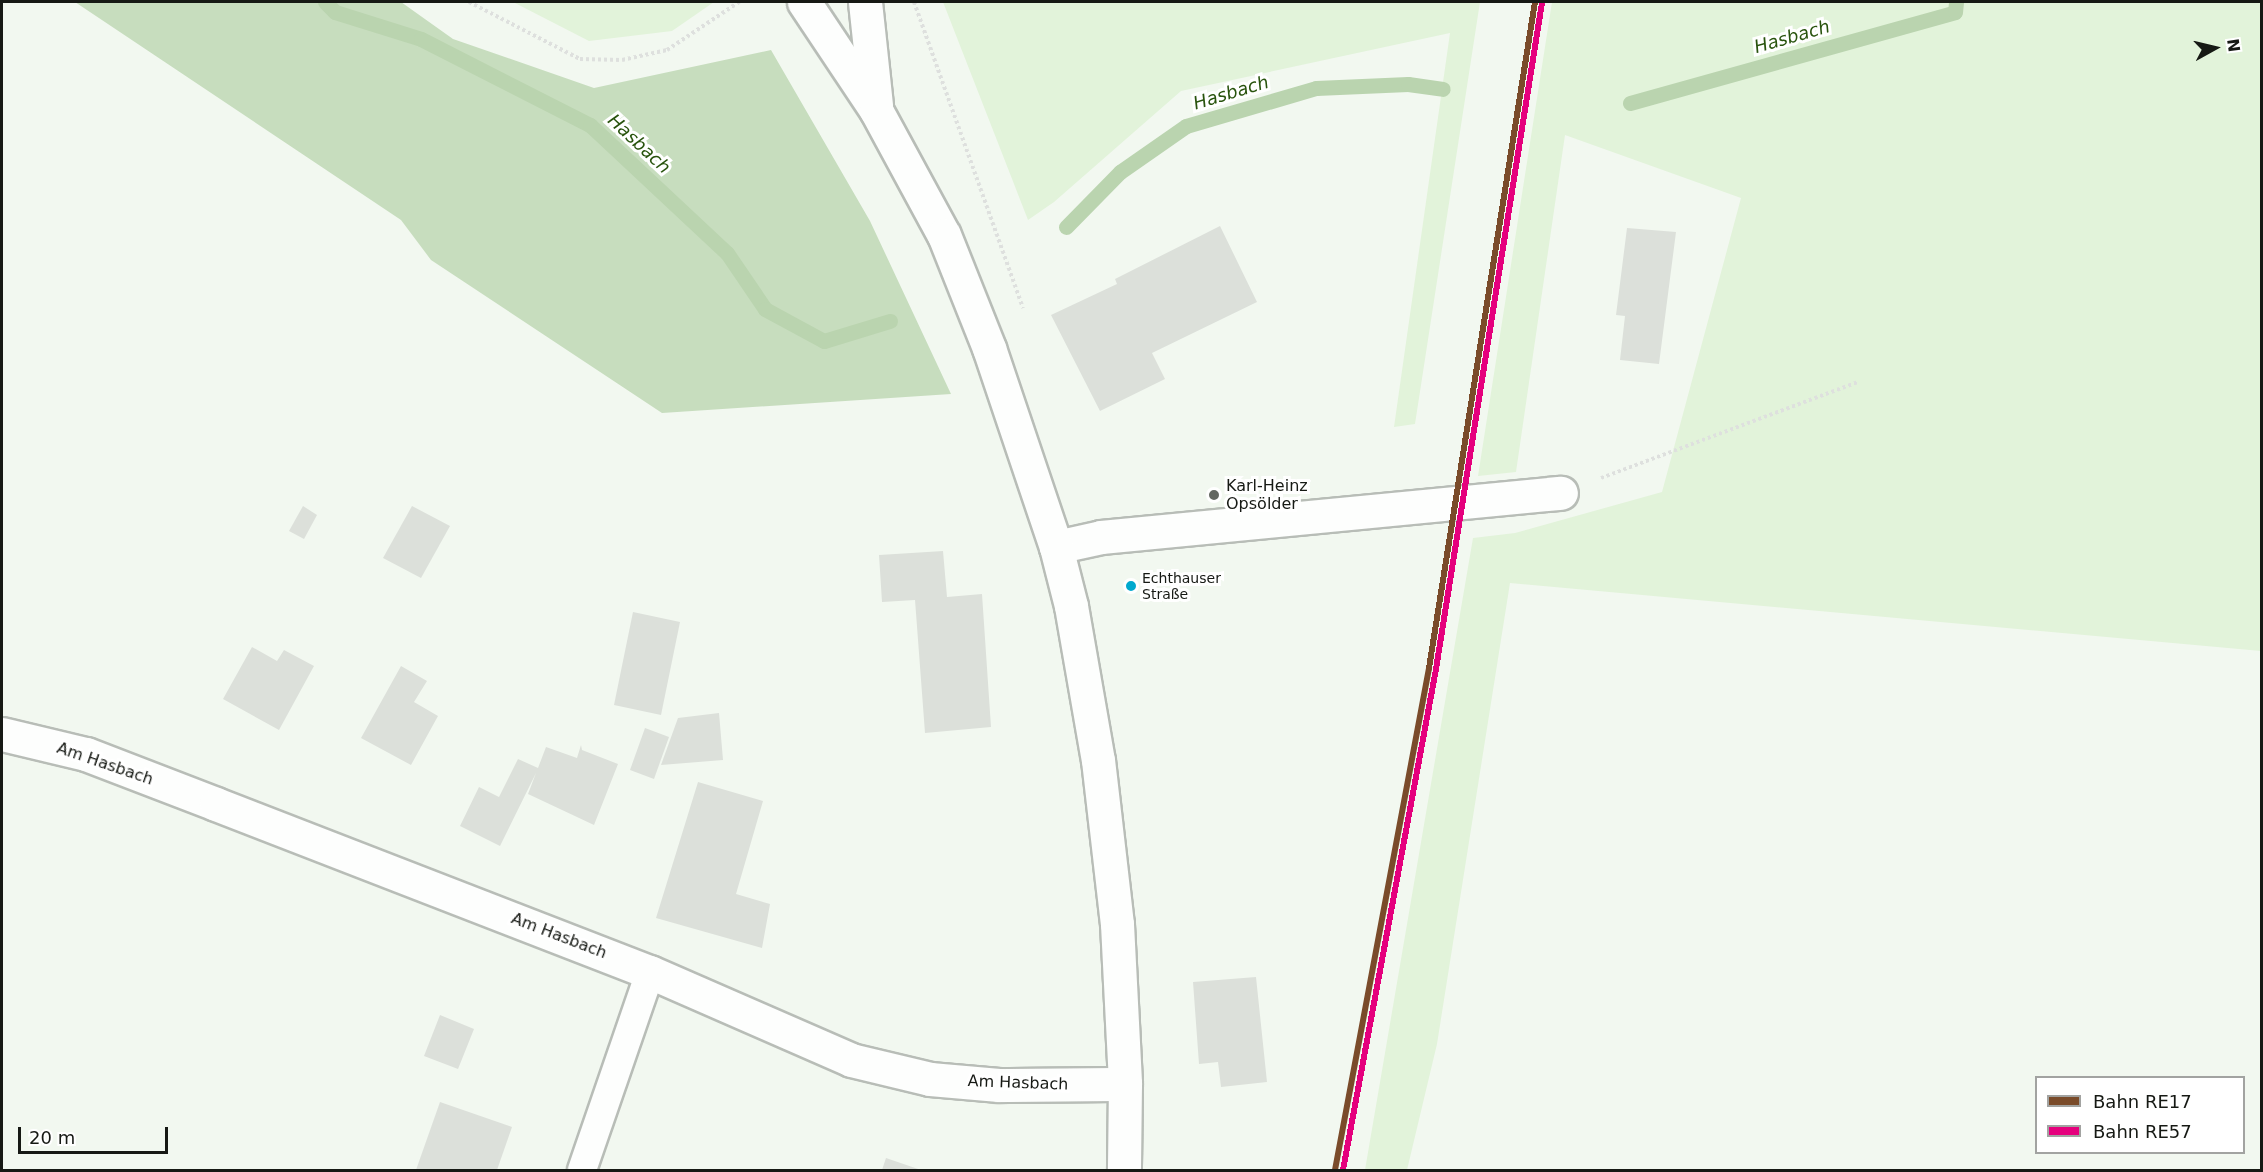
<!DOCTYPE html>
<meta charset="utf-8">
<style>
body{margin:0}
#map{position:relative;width:2263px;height:1172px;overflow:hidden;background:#f2f8f0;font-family:"DejaVu Sans",sans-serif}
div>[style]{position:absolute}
.green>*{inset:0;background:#e2f3da}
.forest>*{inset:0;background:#c7ddbe}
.stream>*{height:15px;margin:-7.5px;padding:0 7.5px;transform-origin:7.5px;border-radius:7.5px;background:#bad4af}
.building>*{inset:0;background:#dce0da}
.path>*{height:4px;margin-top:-2px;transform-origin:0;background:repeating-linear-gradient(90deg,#dee0de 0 3px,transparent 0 6px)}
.roads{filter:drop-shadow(2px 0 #b8bdb7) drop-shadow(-2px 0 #b8bdb7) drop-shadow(0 2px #b8bdb7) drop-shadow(0 -2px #b8bdb7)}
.lane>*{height:28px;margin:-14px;padding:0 14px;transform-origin:14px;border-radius:14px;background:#fdfefd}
.street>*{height:33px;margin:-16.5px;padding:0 16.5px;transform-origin:16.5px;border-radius:16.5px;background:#fdfefd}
.primary>*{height:33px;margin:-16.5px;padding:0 16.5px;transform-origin:16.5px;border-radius:16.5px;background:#fdfefd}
.rail-1>*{height:6px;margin:-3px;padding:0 3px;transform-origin:3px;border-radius:3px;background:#7a4b2a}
.rail-2>*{height:6px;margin:-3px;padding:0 3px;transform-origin:3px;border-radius:3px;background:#e5007d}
.dots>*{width:16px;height:16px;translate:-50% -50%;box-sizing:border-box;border:3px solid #fff;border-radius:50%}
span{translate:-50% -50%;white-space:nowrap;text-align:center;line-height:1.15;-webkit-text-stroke:6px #fff;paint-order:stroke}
.bus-label{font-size:14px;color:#161914}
.left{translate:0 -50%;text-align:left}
.poi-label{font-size:16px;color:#161914}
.street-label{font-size:16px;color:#161914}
.water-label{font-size:18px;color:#28530d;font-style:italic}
.frame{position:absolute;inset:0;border:3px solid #161914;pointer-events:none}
.legend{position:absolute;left:2035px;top:1076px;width:210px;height:78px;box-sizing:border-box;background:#fff;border:2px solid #a2a3a1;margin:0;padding:8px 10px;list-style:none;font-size:18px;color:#161914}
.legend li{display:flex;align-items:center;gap:12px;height:30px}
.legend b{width:30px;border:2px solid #a2a3a1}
.north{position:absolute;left:2185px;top:18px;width:60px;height:60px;-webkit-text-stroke:4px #fff;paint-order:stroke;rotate:82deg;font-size:16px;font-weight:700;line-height:24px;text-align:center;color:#161914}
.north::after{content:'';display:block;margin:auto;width:21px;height:27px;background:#161914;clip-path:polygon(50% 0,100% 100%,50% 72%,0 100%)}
.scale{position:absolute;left:18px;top:1127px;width:150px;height:27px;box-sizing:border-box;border:3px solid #161914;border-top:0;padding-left:8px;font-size:18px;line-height:21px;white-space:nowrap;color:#161914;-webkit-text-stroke:4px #fff;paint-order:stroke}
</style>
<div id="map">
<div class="green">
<div style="clip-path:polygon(513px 2px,714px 2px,672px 31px,589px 41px)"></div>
<div style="clip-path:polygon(943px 2px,1480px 2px,1415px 424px,1394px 427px,1450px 33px,1181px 91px,1054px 202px,1028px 220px)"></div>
<div style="clip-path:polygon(1552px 2px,2261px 2px,2261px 651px,1510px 583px,1437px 1044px,1407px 1170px,1365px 1170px,1473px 538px,1515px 533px,1662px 492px,1741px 198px,1565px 135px,1516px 472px,1478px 476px)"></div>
</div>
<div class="forest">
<div style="clip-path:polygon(75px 2px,401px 2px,453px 39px,594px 88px,771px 50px,870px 221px,951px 394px,662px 413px,431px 260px,401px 220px)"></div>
</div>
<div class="stream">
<div style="left:325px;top:2px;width:14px;rotate:45deg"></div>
<div style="left:335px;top:12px;width:90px;rotate:17.4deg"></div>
<div style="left:421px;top:39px;width:190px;rotate:27deg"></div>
<div style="left:590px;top:125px;width:187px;rotate:43.1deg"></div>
<div style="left:727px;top:253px;width:68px;rotate:55.8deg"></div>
<div style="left:765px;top:309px;width:67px;rotate:28.5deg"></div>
<div style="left:824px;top:341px;width:69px;rotate:-16.9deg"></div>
<div style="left:1630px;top:103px;width:337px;rotate:-15.6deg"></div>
<div style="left:1955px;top:12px;width:10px;rotate:-84deg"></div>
<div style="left:1066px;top:227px;width:77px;rotate:-45.5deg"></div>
<div style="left:1120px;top:172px;width:80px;rotate:-34.9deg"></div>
<div style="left:1186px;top:126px;width:135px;rotate:-16.3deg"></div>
<div style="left:1316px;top:88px;width:92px;rotate:-2.5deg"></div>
<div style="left:1408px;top:84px;width:35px;rotate:8deg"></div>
</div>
<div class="building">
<div style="clip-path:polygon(1220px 226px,1257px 302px,1152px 353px,1165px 379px,1100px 411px,1051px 315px,1117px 284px,1115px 279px)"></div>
<div style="clip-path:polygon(1627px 228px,1676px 232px,1659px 364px,1620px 360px,1625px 316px,1616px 315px)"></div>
<div style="clip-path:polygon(303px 506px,317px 515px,304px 539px,289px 531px)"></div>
<div style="clip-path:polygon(412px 506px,450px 526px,421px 578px,383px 558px)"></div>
<div style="clip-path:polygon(943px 551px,947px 597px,982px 594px,991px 727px,925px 733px,915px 600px,882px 602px,879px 555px)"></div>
<div style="clip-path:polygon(633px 612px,680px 622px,661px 715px,614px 705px)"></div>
<div style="clip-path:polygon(252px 647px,277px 661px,284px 650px,314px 666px,279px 730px,223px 699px)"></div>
<div style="clip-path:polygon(401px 666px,427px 681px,414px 702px,438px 716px,411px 765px,361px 738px)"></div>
<div style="clip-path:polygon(719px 713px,723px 760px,661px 765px,678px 718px)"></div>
<div style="clip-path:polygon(645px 728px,669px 737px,654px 779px,630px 770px)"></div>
<div style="clip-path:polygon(581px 745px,582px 750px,618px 764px,594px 825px,528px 794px,536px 773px,500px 846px,460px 826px,479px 787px,499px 797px,518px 759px,538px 768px,546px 747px,577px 758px)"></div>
<div style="clip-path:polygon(698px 782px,763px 801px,736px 894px,770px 904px,762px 948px,656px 918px)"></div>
<div style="clip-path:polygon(1256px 977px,1267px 1082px,1221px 1087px,1218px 1062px,1199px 1064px,1193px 982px)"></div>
<div style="clip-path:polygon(440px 1015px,474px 1029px,458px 1069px,424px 1056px)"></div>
<div style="clip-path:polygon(440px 1102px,512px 1127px,497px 1170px,416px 1170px)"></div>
<div style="clip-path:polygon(886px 1158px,921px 1170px,882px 1170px)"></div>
</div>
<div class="path">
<div style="left:469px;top:2px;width:125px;rotate:27.2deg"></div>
<div style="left:580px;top:59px;width:42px;rotate:1.4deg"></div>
<div style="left:622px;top:60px;width:46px;rotate:-12.5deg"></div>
<div style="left:667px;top:50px;width:87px;rotate:-33.7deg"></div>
<div style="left:914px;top:2px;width:325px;rotate:70.4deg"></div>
<div style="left:1601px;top:478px;width:274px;rotate:-20.5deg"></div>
</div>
<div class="roads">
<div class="lane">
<div style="left:582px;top:1170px;width:209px;rotate:-71deg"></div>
</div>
<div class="street">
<div style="left:1056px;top:547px;width:46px;rotate:-12.5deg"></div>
<div style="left:1101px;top:537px;width:462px;rotate:-5.5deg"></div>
<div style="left:2px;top:734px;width:86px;rotate:13.4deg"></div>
<div style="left:86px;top:754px;width:139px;rotate:21deg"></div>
<div style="left:216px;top:804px;width:465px;rotate:21.2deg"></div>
<div style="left:650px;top:972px;width:219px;rotate:23.6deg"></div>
<div style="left:851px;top:1060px;width:81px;rotate:13.5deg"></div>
<div style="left:930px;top:1079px;width:69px;rotate:5deg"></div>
<div style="left:999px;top:1085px;width:126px;rotate:-0.5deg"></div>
</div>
<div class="primary">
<div style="left:804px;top:2px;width:130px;rotate:56.3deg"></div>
<div style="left:876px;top:110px;width:142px;rotate:61.5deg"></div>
<div style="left:944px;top:235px;width:122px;rotate:68.3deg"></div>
<div style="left:989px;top:348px;width:210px;rotate:71.4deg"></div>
<div style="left:1056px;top:547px;width:61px;rotate:75.7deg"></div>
<div style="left:1071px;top:606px;width:156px;rotate:80.1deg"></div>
<div style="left:1098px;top:760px;width:165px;rotate:83.4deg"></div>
<div style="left:1117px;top:924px;width:160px;rotate:87.1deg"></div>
<div style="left:1125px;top:1084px;width:86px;rotate:90.7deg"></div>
<div style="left:865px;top:2px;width:104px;rotate:83.9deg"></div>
</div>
</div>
<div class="rail-1">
<div style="left:1335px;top:1170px;width:511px;rotate:-79.39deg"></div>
<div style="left:1429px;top:668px;width:674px;rotate:-80.96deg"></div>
</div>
<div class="rail-2">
<div style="left:1343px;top:1170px;width:510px;rotate:-79.48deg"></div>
<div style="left:1436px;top:669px;width:674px;rotate:-80.96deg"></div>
</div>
<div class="dots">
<div style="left:1214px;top:495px;background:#636761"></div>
<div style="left:1131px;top:586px;background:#00a9ce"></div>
</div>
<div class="bus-label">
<span class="left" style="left:1142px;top:586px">Echthauser<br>Straße</span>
</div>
<div class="poi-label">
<span class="left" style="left:1226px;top:495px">Karl-Heinz<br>Opsölder</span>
</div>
<div class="street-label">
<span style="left:105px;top:764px;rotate:19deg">Am Hasbach</span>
<span style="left:559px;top:936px;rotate:21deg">Am Hasbach</span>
<span style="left:1018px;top:1083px;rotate:2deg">Am Hasbach</span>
</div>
<div class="water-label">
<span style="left:1792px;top:37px;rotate:-16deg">Hasbach</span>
<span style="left:1231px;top:93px;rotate:-17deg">Hasbach</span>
<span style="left:639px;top:144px;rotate:43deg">Hasbach</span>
</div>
<div class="frame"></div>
<ul class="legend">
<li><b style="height:8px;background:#7a4b2a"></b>Bahn RE17</li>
<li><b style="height:8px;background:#e5007d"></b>Bahn RE57</li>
</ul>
<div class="north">N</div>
<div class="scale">20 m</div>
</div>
